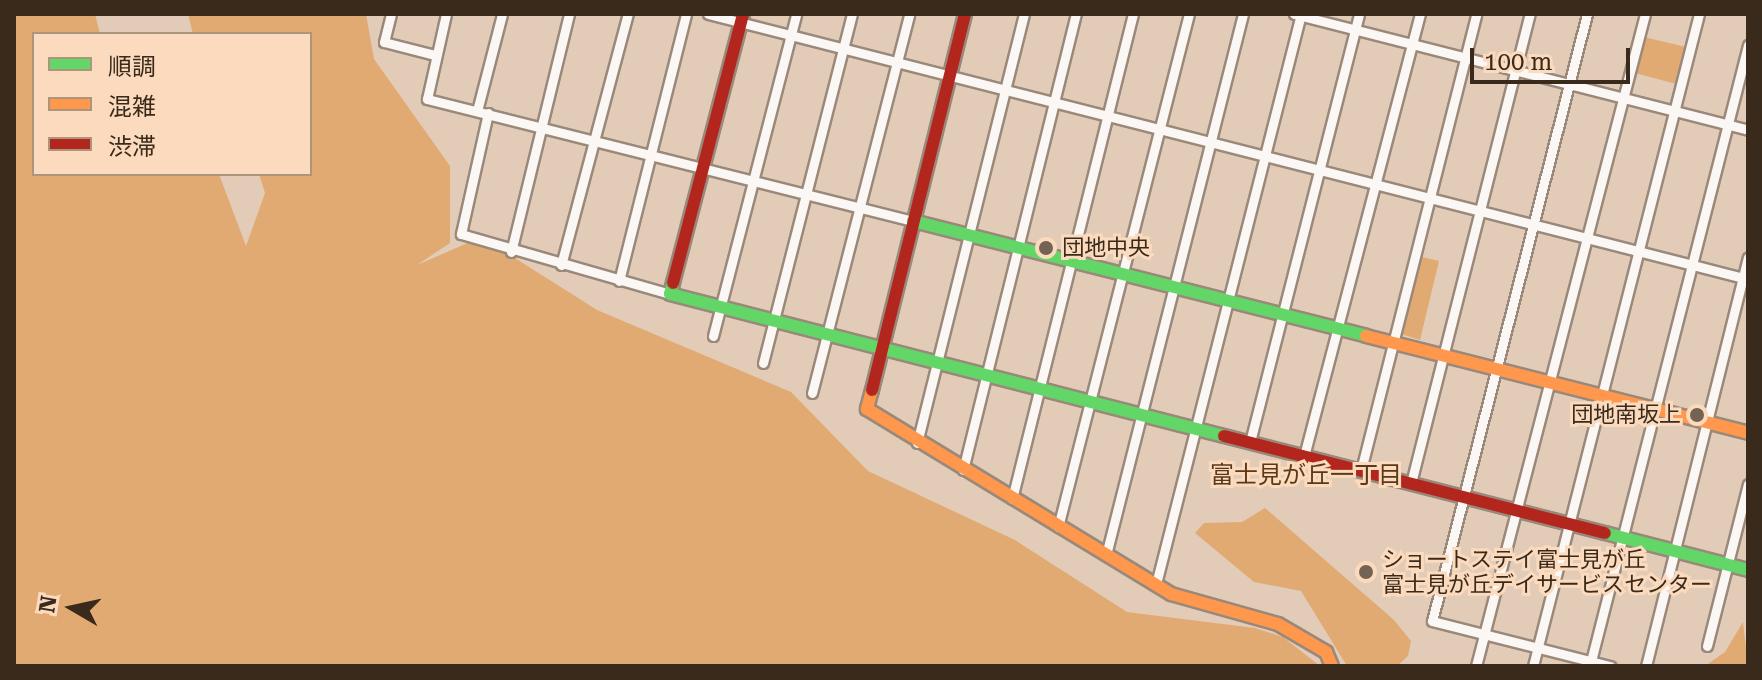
<!DOCTYPE html>
<meta charset="utf-8">
<style>
body{margin:0}
#map{position:relative;width:1762px;height:680px;overflow:hidden;background:#e2ccb8;font-family:"Roboto Serif","Noto Sans JP",serif}
div>[style]{position:absolute}
.green>*{inset:0;background:#e1aa73}
.roads{filter:drop-shadow(2px 0 #9a897a) drop-shadow(-2px 0 #9a897a) drop-shadow(0 2px #9a897a) drop-shadow(0 -2px #9a897a)}
.street>*{height:9px;margin:-4.5px;padding:0 4.5px;transform-origin:4.5px;border-radius:4.5px;background:#fbf7f4}
.fast>*{height:12px;margin:-6px;padding:0 6px;transform-origin:6px;border-radius:6px;background:#63d668}
.slow>*{height:12px;margin:-6px;padding:0 6px;transform-origin:6px;border-radius:6px;background:#ff974d}
.jam>*{height:12px;margin:-6px;padding:0 6px;transform-origin:6px;border-radius:6px;background:#b3261e}
.dots>*{width:22px;height:22px;translate:-50% -50%;box-sizing:border-box;border:4px solid #fbdabd;border-radius:50%}
span{translate:-50% -50%;white-space:nowrap;text-align:center;line-height:1.15;-webkit-text-stroke:6px #fbdabd;paint-order:stroke}
.poi-label{font-size:22px;color:#392a1b}
.left{translate:0 -50%;text-align:left}
.right{translate:-100% -50%;text-align:right}
.neighbourhood-label{font-size:24px;color:#5a3918}
.frame{position:absolute;inset:0;border:16px solid #392a1b;pointer-events:none}
.legend{position:absolute;left:32px;top:32px;width:280px;height:144px;box-sizing:border-box;background:#fbdabd;border:2px solid #ad947c;margin:0;padding:10px 14px;list-style:none;font-size:24px;color:#392a1b}
.legend li{display:flex;align-items:center;gap:16px;height:40px}
.legend b{width:40px;border:2px solid #ad947c}
.north{position:absolute;left:32px;top:568px;width:80px;height:80px;-webkit-text-stroke:6px #fbdabd;paint-order:stroke;rotate:279deg;font-size:22px;font-weight:700;line-height:32px;text-align:center;color:#392a1b}
.north::after{content:'';display:block;margin:auto;width:28px;height:36px;background:#392a1b;clip-path:polygon(50% 0,100% 100%,50% 72%,0 100%)}
.scale{position:absolute;left:1470px;top:48px;width:160px;height:36px;box-sizing:border-box;border:4px solid #392a1b;border-top:0;padding-left:10px;font-size:24px;line-height:28px;white-space:nowrap;color:#392a1b;-webkit-text-stroke:6px #fbdabd;paint-order:stroke}
</style>
<div id="map">
<div class="green">
<div style="clip-path:polygon(14px 14px,95px 14px,100px 34px,34px 34px,34px 174px,219px 174px,246px 246px,265px 193px,259px 174px,310px 174px,310px 34px,193px 34px,188px 14px,366px 14px,374px 59px,450px 166px,450px 243px,417px 265px,470px 242px,496px 246px,597px 310px,791px 392px,868px 471px,1015px 540px,1127px 612px,1255px 628px,1283px 637px,1320px 666px,14px 666px)"></div>
<div style="clip-path:polygon(1644px 37px,1686px 47px,1676px 84px,1635px 73px)"></div>
<div style="clip-path:polygon(1418px 256px,1439px 261px,1420px 340px,1398px 333px)"></div>
<div style="clip-path:polygon(1265px 508px,1394px 620px,1411px 641px,1408px 656px,1397px 666px,1347px 666px,1301px 591px,1254px 582px,1195px 533px,1204px 523px,1242px 522px)"></div>
<div style="clip-path:polygon(1743px 622px,1748px 666px,1705px 666px,1725px 652px)"></div>
</div>
<div class="roads">
<div class="street">
<div style="left:391px;top:14px;width:29px;rotate:104deg"></div>
<div style="left:384px;top:42px;width:53px;rotate:14.3deg"></div>
<div style="left:446px;top:14px;width:87px;rotate:102.6deg"></div>
<div style="left:427px;top:99px;width:501px;rotate:14.09deg"></div>
<div style="left:708px;top:14px;width:1073px;rotate:14.3deg"></div>
<div style="left:1294px;top:14px;width:469px;rotate:14.3deg"></div>
<div style="left:1587px;top:14px;width:626px;rotate:104.32deg"></div>
<div style="left:1432px;top:621px;width:184px;rotate:14.2deg"></div>
<div style="left:477px;top:111px;width:100px;rotate:-75.5deg"></div>
<div style="left:488px;top:113px;width:124px;rotate:102.6deg"></div>
<div style="left:461px;top:234px;width:217px;rotate:16deg"></div>
<div style="left:511px;top:252px;width:245px;rotate:-76.3deg"></div>
<div style="left:561px;top:265px;width:260px;rotate:-75.1deg"></div>
<div style="left:619px;top:281px;width:275px;rotate:-75.9deg"></div>
<div style="left:713px;top:336px;width:333px;rotate:-75.5deg"></div>
<div style="left:763px;top:363px;width:360px;rotate:-75.7deg"></div>
<div style="left:812px;top:393px;width:391px;rotate:-75.6deg"></div>
<div style="left:1250px;top:442px;width:442px;rotate:-75.7deg"></div>
<div style="left:917px;top:443px;width:442px;rotate:-76deg"></div>
<div style="left:1304px;top:456px;width:457px;rotate:-75.3deg"></div>
<div style="left:963px;top:470px;width:470px;rotate:-76.1deg"></div>
<div style="left:1361px;top:470px;width:470px;rotate:-75.8deg"></div>
<div style="left:1411px;top:483px;width:484px;rotate:-75.8deg"></div>
<div style="left:1012px;top:499px;width:500px;rotate:-76deg"></div>
<div style="left:1058px;top:527px;width:529px;rotate:-75.68deg"></div>
<div style="left:1106px;top:555px;width:558px;rotate:-75.79deg"></div>
<div style="left:1156px;top:584px;width:588px;rotate:-75.73deg"></div>
<div style="left:1707px;top:646px;width:167px;rotate:-75.8deg"></div>
<div style="left:1590px;top:665px;width:640px;rotate:-75.7deg"></div>
<div style="left:1476px;top:666px;width:674px;rotate:-75.47deg"></div>
<div style="left:1533px;top:666px;width:673px;rotate:-75.72deg"></div>
<div style="left:1646px;top:666px;width:421px;rotate:-76deg"></div>
</div>
<div class="fast">
<div style="left:913px;top:221px;width:467px;rotate:14.2deg"></div>
<div style="left:673px;top:283px;width:11px;rotate:105deg"></div>
<div style="left:670px;top:294px;width:572px;rotate:14.38deg"></div>
<div style="left:1605px;top:533px;width:148px;rotate:14.5deg"></div>
</div>
<div class="slow">
<div style="left:1366px;top:336px;width:394px;rotate:14.2deg"></div>
<div style="left:872px;top:390px;width:20px;rotate:105deg"></div>
<div style="left:867px;top:409px;width:356px;rotate:31.3deg"></div>
<div style="left:1171px;top:594px;width:111px;rotate:15.7deg"></div>
<div style="left:1278px;top:624px;width:56px;rotate:30.3deg"></div>
<div style="left:1326px;top:652px;width:15px;rotate:67deg"></div>
</div>
<div class="jam">
<div style="left:673px;top:283px;width:278px;rotate:-75.4deg"></div>
<div style="left:872px;top:390px;width:387px;rotate:-76.1deg"></div>
<div style="left:1224px;top:436px;width:393px;rotate:14.3deg"></div>
</div>
</div>
<div class="dots">
<div style="left:1046px;top:248px;background:#746352"></div>
<div style="left:1697px;top:415px;background:#746352"></div>
<div style="left:1366px;top:572px;background:#746352"></div>
</div>
<div class="poi-label">
<span class="left" style="left:1062px;top:248px">団地中央</span>
<span class="right" style="left:1681px;top:415px">団地南坂上</span>
<span class="left" style="left:1382px;top:572px">ショートステイ富士見が丘<br>富士見が丘デイサービスセンター</span>
</div>
<div class="neighbourhood-label">
<span style="left:1306px;top:476px">富士見が丘一丁目</span>
</div>
<div class="frame"></div>
<ul class="legend">
<li><b style="height:10px;background:#63d668"></b>順調</li>
<li><b style="height:10px;background:#ff974d"></b>混雑</li>
<li><b style="height:10px;background:#b3261e"></b>渋滞</li>
</ul>
<div class="north">N</div>
<div class="scale">100 m</div>
</div>
